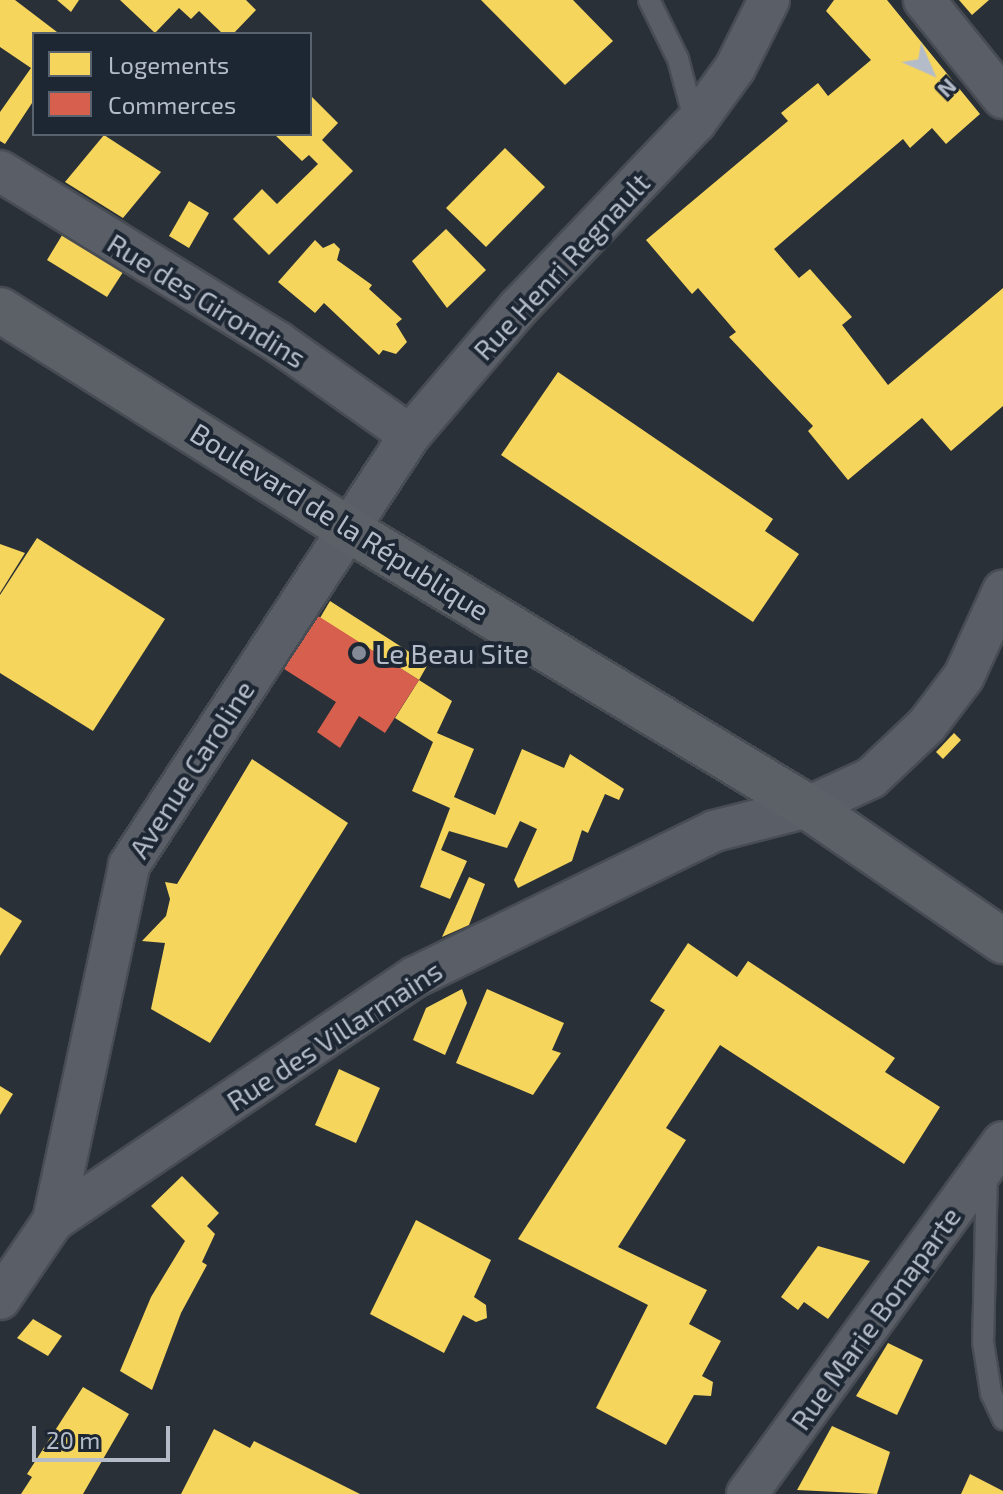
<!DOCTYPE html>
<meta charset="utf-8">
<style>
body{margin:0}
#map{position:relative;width:1003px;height:1494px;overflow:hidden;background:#2a3038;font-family:"Exo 2",sans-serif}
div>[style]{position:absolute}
.homes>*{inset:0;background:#f6d55c}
.shops>*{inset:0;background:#d6604d}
.roads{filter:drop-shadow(2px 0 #484c53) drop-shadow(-2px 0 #484c53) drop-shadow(0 2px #484c53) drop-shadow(0 -2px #484c53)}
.lane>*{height:20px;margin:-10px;padding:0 10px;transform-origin:10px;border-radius:10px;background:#5a5e66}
.street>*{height:40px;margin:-20px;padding:0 20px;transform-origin:20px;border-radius:20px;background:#5a5e66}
.primary>*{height:44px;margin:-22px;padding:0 22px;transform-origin:22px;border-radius:22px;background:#5c6168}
.dots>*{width:22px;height:22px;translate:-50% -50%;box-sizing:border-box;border:4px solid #1d2633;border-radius:50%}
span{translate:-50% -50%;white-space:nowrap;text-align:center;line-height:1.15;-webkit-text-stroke:8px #1d2633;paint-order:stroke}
.street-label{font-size:28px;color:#b4bcc9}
.poi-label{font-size:28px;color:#b4bcc9}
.left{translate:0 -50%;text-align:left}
.legend{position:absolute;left:32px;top:32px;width:280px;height:104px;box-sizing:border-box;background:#1d2633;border:2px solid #59626f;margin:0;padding:10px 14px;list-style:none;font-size:24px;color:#b4bcc9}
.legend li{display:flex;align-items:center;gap:16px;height:40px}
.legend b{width:40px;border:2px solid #59626f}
.north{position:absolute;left:891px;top:32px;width:80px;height:80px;-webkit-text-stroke:6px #1d2633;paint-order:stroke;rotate:135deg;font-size:22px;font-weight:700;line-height:32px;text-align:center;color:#b4bcc9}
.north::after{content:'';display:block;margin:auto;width:28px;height:36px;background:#b4bcc9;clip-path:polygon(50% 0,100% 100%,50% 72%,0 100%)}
.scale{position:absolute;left:32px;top:1426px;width:138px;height:36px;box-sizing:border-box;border:4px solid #b4bcc9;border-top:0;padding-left:10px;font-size:24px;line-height:28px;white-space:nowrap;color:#b4bcc9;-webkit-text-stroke:6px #1d2633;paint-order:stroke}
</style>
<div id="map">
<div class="homes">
<div style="clip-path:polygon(0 0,15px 0,57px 32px,34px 34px,34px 100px,5px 144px,0 141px,0 112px,31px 68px,0 47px)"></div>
<div style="clip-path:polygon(57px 0,79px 0,71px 12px)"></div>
<div style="clip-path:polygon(120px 0,246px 0,256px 10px,233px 34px,223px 34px,199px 11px,191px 19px,179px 8px,155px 33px)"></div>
<div style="clip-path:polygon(481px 0,573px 0,613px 41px,565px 85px)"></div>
<div style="clip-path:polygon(834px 0,887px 0,980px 114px,946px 144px,932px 128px,910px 148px,903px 139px,774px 249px,799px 278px,810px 269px,852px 317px,842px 325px,888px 385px,1003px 288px,1003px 406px,951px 451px,922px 418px,848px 480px,808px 431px,813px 426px,729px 337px,736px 332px,698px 288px,692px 294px,646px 240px,788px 121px,781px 113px,818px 83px,828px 96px,871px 60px,826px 11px)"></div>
<div style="clip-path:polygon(959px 0,989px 0,972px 15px)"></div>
<div style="clip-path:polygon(310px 95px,338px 123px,322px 140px,353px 171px,269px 255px,233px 219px,262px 189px,277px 204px,318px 164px,309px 155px,302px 161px,274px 134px,310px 134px)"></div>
<div style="clip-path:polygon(104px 135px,161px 172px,123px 218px,65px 182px)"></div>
<div style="clip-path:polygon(505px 148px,545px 187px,486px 247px,446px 208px)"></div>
<div style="clip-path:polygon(189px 201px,209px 213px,189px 248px,169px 236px)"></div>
<div style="clip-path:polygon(446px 229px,486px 270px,447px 308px,412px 261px)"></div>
<div style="clip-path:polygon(64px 232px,125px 269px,107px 297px,47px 260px)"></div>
<div style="clip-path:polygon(315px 240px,323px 248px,334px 243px,340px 249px,337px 260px,372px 285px,369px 289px,402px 319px,396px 324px,407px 342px,396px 354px,383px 350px,379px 355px,324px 303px,315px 313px,278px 282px)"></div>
<div style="clip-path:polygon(558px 372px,773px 519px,765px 531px,799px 554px,753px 622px,501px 455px)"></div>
<div style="clip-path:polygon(37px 538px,165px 619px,93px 731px,0 673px,0 595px)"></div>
<div style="clip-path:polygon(0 544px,25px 553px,0 593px)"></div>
<div style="clip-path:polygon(330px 601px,428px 664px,419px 680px,320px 618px)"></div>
<div style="clip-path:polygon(419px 680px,452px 701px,437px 733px,474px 749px,454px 797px,495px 815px,522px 749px,564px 768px,570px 754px,624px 789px,619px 800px,605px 794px,588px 833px,582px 830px,572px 861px,518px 888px,514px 880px,537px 829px,520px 821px,507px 848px,449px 831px,441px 850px,467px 861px,450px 899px,420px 887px,450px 808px,412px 791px,433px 742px,395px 718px)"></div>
<div style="clip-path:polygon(954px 733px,961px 740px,943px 759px,936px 752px)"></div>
<div style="clip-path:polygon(252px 759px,348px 823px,210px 1043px,151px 1009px,165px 943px,142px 941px,166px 916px,170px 899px,165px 882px,177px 884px)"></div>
<div style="clip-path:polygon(469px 877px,485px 884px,469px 925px,442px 937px)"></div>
<div style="clip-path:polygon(0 907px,22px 921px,0 956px)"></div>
<div style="clip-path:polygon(688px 943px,737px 977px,748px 961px,895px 1058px,885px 1072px,940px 1107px,904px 1164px,720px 1045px,666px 1128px,686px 1140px,618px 1247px,707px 1290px,689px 1324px,721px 1341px,702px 1376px,713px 1382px,711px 1396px,694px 1395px,666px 1445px,596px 1408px,648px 1305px,518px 1239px,665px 1010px,650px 1001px)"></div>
<div style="clip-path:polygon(462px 989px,467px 1003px,445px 1055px,413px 1040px,426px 1008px)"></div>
<div style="clip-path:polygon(487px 989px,564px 1023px,552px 1050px,561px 1053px,533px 1095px,456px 1063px)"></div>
<div style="clip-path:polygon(339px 1069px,380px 1088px,356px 1143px,315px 1125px)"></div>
<div style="clip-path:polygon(0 1086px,13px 1094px,0 1115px)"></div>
<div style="clip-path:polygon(182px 1176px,219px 1213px,207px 1226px,215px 1234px,202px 1262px,207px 1265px,181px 1313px,152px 1390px,120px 1371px,151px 1297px,185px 1241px,151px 1206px)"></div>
<div style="clip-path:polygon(416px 1220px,491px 1260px,474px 1297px,486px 1305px,487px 1318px,476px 1322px,463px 1315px,444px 1353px,370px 1314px)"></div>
<div style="clip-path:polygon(818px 1246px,870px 1261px,828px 1319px,804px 1302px,798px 1310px,781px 1297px)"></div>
<div style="clip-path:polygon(33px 1319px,62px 1336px,48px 1356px,17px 1338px)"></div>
<div style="clip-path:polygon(888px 1343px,923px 1360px,897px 1415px,856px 1396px)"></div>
<div style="clip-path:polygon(83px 1387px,129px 1414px,83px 1494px,21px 1494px,32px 1477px,27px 1474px)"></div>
<div style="clip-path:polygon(832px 1426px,890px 1452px,877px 1494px,797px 1490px)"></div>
<div style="clip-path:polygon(214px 1429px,250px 1448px,254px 1441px,360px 1494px,181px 1494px)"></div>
<div style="clip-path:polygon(970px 1474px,1003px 1491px,1003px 1494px,961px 1494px)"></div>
</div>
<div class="shops">
<div style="clip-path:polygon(315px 614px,419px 680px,385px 733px,359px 716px,340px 748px,317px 732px,336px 702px,281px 667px)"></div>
</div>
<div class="roads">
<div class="lane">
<div style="left:649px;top:0;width:66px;rotate:63.8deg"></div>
<div style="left:678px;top:59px;width:66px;rotate:75.1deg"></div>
<div style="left:987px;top:1171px;width:171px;rotate:91.3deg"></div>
<div style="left:983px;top:1342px;width:52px;rotate:81.1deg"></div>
<div style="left:991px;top:1393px;width:29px;rotate:65deg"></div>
</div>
<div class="street">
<div style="left:924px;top:0;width:126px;rotate:51.1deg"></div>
<div style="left:0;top:171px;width:326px;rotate:31.6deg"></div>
<div style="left:278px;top:342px;width:161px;rotate:35.2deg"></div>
<div style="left:53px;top:1221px;width:364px;rotate:-77.9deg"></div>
<div style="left:129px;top:865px;width:514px;rotate:-56.84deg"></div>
<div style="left:410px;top:435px;width:168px;rotate:-49.6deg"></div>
<div style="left:519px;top:307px;width:255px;rotate:-46.3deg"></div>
<div style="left:695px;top:123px;width:68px;rotate:-54deg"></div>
<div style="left:735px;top:68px;width:76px;rotate:-63.4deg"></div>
<div style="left:0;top:1299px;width:94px;rotate:-55.8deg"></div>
<div style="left:53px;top:1221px;width:437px;rotate:-34deg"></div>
<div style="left:415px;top:977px;width:333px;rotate:-26deg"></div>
<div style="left:714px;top:831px;width:97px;rotate:-14.3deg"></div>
<div style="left:808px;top:807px;width:69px;rotate:-24.7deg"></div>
<div style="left:871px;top:778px;width:77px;rotate:-43.4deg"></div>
<div style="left:927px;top:725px;width:61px;rotate:-52.9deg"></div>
<div style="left:964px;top:676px;width:94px;rotate:-65.4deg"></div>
<div style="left:747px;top:1494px;width:435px;rotate:-54deg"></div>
</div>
<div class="primary">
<div style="left:0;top:310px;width:409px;rotate:32.2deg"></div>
<div style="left:346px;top:528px;width:540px;rotate:31.13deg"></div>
<div style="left:808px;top:807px;width:237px;rotate:34.5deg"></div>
</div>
</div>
<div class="dots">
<div style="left:359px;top:653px;background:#848b96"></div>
</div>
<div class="street-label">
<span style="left:561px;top:266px;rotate:-47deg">Rue Henri Regnault</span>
<span style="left:207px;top:300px;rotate:32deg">Rue des Girondins</span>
<span style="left:340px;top:521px;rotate:32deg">Boulevard de la République</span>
<span style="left:191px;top:769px;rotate:-57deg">Avenue Caroline</span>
<span style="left:334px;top:1035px;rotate:-33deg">Rue des Villarmains</span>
<span style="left:875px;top:1318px;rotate:-54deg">Rue Marie Bonaparte</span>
</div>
<div class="poi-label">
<span class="left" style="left:375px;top:653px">Le Beau Site</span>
</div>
<ul class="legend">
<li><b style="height:22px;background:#f6d55c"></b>Logements</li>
<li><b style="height:22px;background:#d6604d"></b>Commerces</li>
</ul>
<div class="north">N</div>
<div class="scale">20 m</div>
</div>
